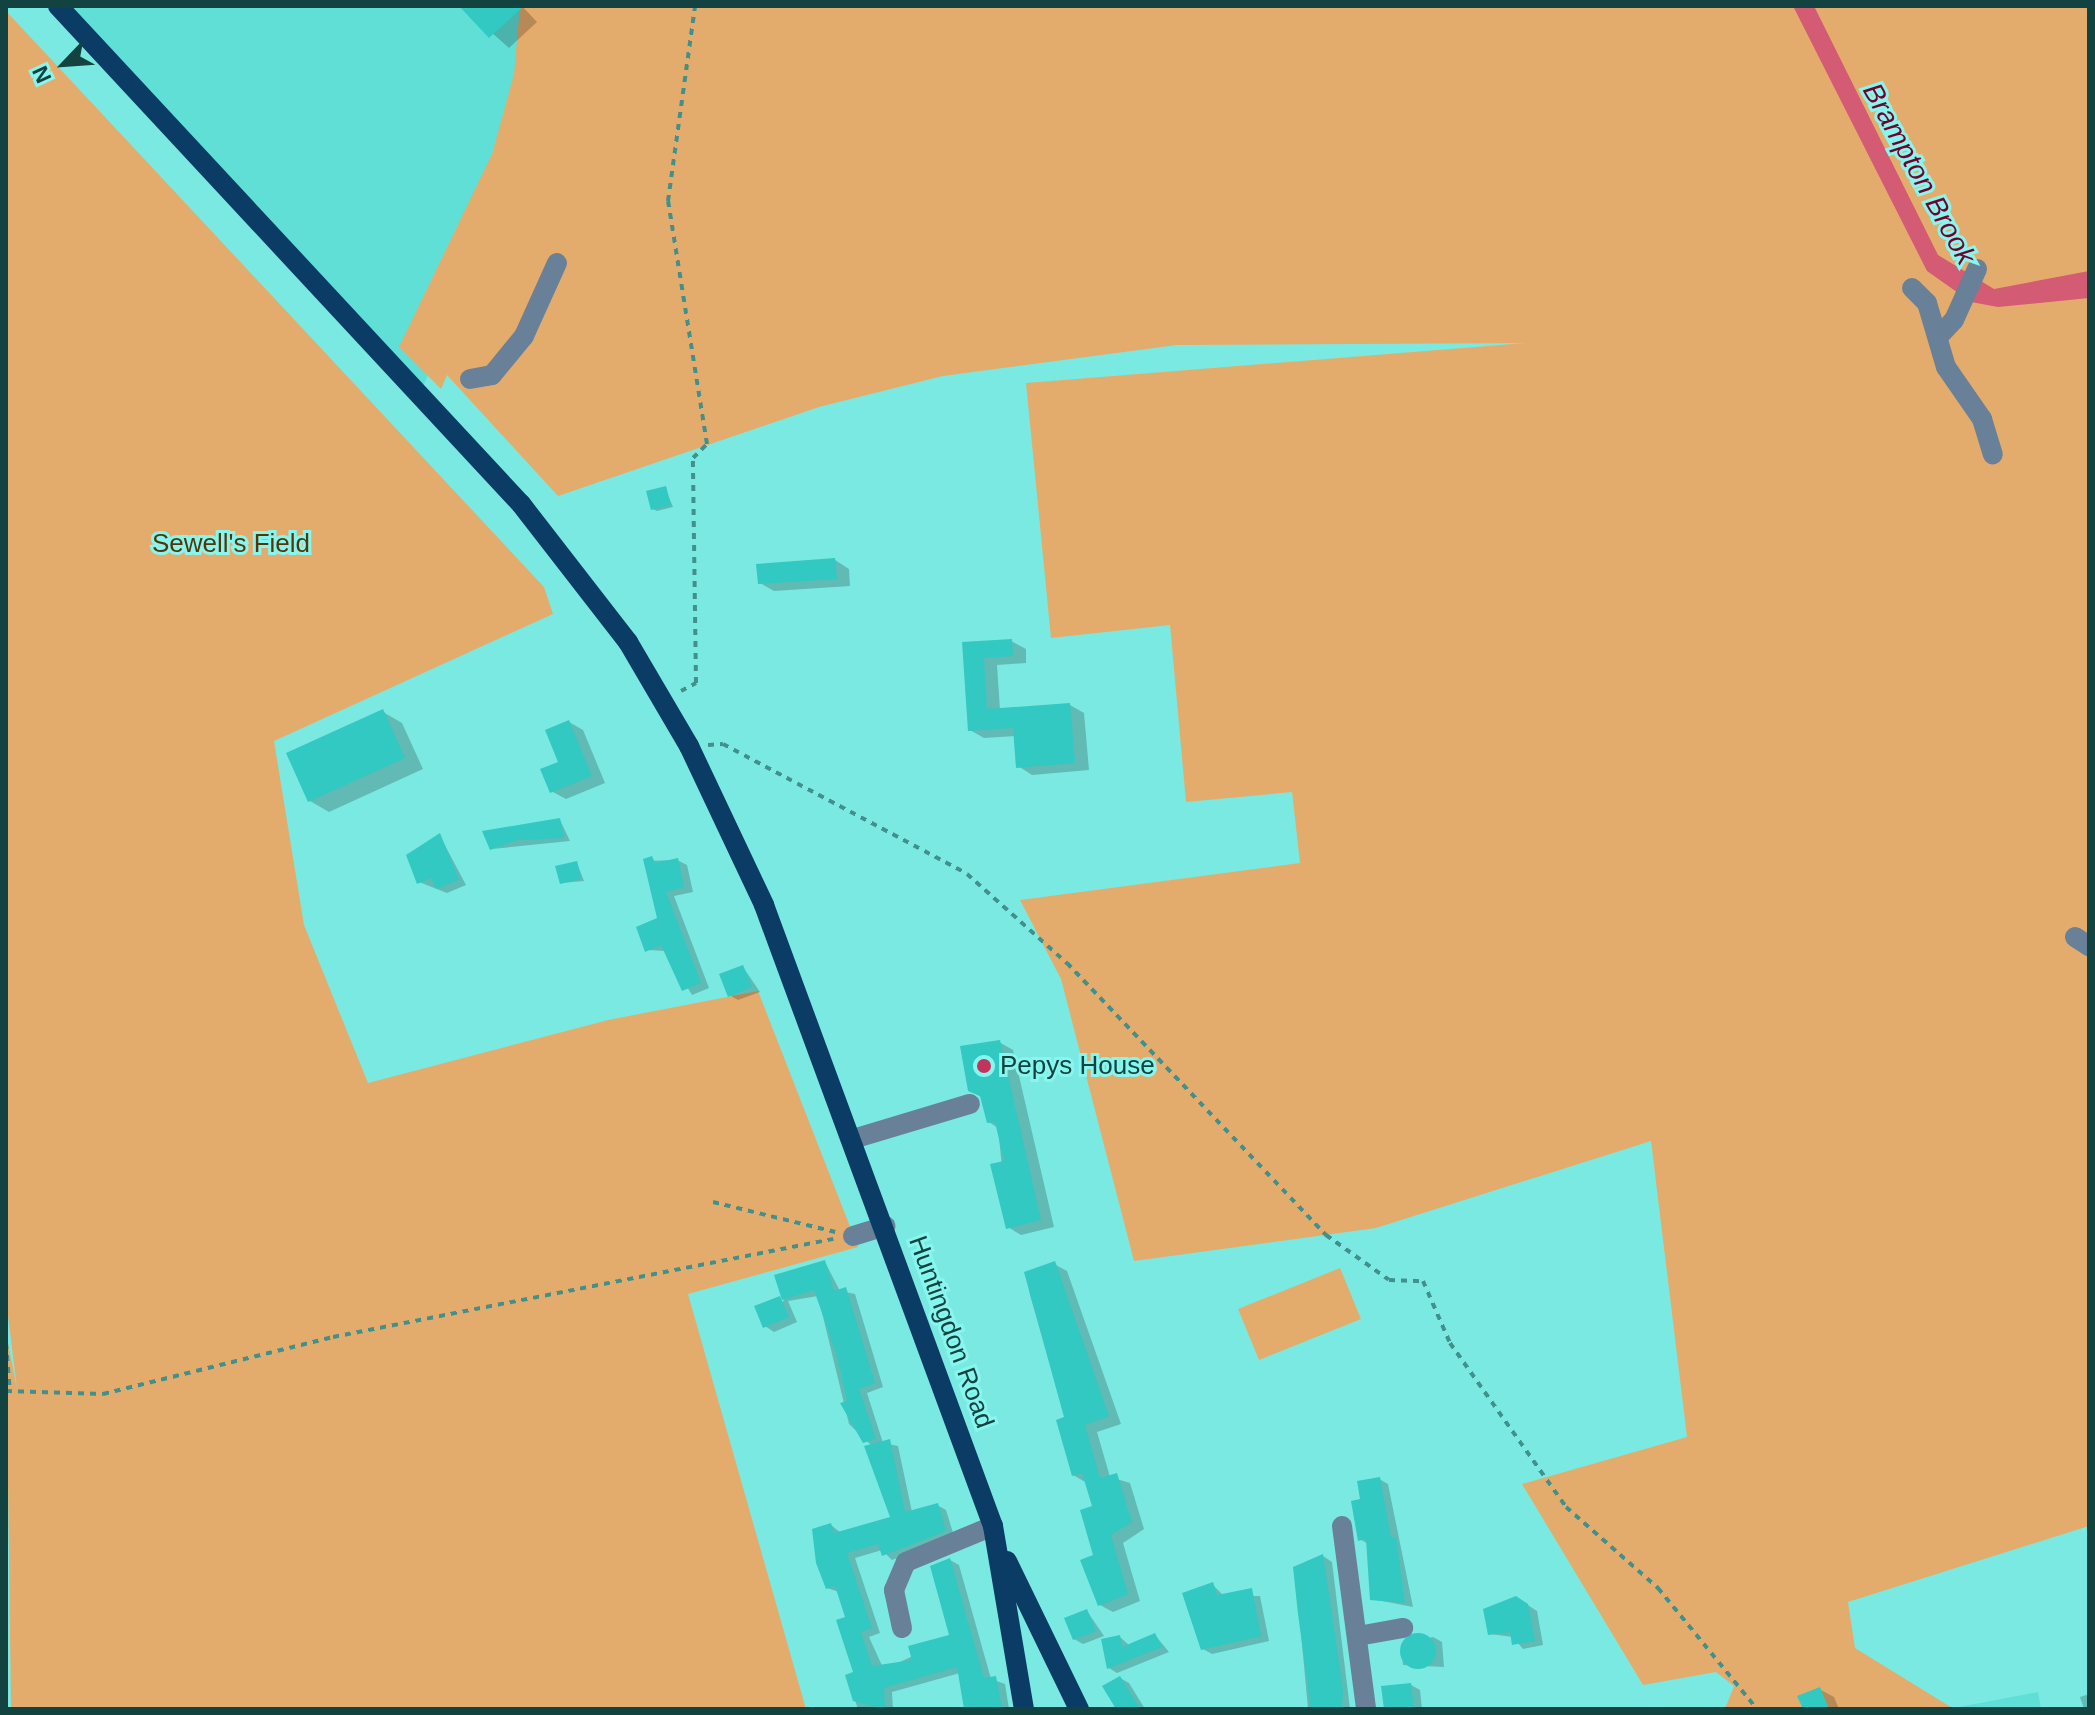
<!DOCTYPE html>
<style>
body{margin:0}
#map{position:relative;width:2095px;height:1715px;overflow:hidden;background:#7ae9e1;font-family:Helvetica,sans-serif}
div>[style]{position:absolute}
.built>*{inset:0;background:#60dfd7}
.green>*{inset:0;background:#e4ac6c}
.water>*{inset:0;background:#d35b74}
.shadow>*{inset:0;background:#0003}
.building>*{inset:0;background:#31c9c1}
.round{border-radius:50%}
.path>*{height:4px;margin-top:-2px;transform-origin:0;background:repeating-linear-gradient(90deg,#42908b 0 6px,transparent 0 12px)}
.minor>*{height:20px;margin:-10px;padding:0 10px;transform-origin:10px;border-radius:10px;background:#698099}
.major>*{height:20px;margin:-10px;padding:0 10px;transform-origin:10px;border-radius:10px;background:#0b3c65}
.dots>*{width:22px;height:22px;translate:-50% -50%;box-sizing:border-box;border:4px solid #87f6ee;border-radius:50%}
span{translate:-50% -50%;white-space:nowrap;text-align:center;line-height:1.15;-webkit-text-stroke:6px #87f6ee;paint-order:stroke}
.park-label{font-size:26px;color:#553508}
.poi-label{font-size:26px;color:#124340}
.left{translate:0 -50%;text-align:left}
.street-label{font-size:26px;color:#124340}
.water-label{font-size:28px;color:#75002b;font-style:italic}
.frame{position:absolute;inset:0;border:8px solid #124340;pointer-events:none}
.north{position:absolute;left:24px;top:24px;width:80px;height:80px;-webkit-text-stroke:6px #87f6ee;paint-order:stroke;rotate:245deg;font-size:22px;font-weight:700;line-height:32px;text-align:center;color:#124340}
.north::after{content:'';display:block;margin:auto;width:28px;height:36px;background:#124340;clip-path:polygon(50% 0,100% 100%,50% 72%,0 100%)}
</style>
<div id="map">
<div class="built">
<div style="clip-path:polygon(59px 6px,581px 6px,420px 394px)"></div>
<div style="clip-path:polygon(2038px 1692px,2041px 1709px,1954px 1709px,1954px 1708px)"></div>
</div>
<div class="green">
<div style="clip-path:polygon(520px 6px,2089px 6px,2089px 1526px,1848px 1602px,1855px 1648px,1954px 1709px,1725px 1709px,1734px 1686px,1716px 1672px,1643px 1685px,1522px 1484px,1687px 1437px,1651px 1141px,1376px 1228px,1134px 1261px,1061px 979px,1020px 900px,1300px 863px,1292px 792px,1186px 802px,1170px 625px,1051px 638px,1026px 383px,1525px 343px,1177px 345px,943px 376px,819px 407px,558px 496px,447px 375px,441px 389px,399px 347px,492px 154px,514px 74px)"></div>
<div style="clip-path:polygon(6px 11px,544px 587px,553px 614px,274px 741px,304px 925px,368px 1083px,608px 1020px,758px 991px,858px 1247px,688px 1294px,806px 1709px,11px 1709px,6px 1333px,17px 1389px,6px 1300px)"></div>
<div style="clip-path:polygon(1340px 1268px,1361px 1319px,1259px 1360px,1238px 1309px)"></div>
</div>
<div class="water">
<div style="clip-path:polygon(1793px 6px,1814px 6px,1938px 255px,1994px 289px,2089px 271px,2089px 298px,1998px 307px,1971px 302px,1927px 271px)"></div>
</div>
<div class="shadow">
<div style="clip-path:polygon(462px 6px,522px 6px,537px 22px,509px 48px)"></div>
<div style="clip-path:polygon(665px 488px,673px 507px,657px 511px,653px 509px)"></div>
<div style="clip-path:polygon(835px 560px,849px 569px,850px 586px,774px 591px,760px 583px)"></div>
<div style="clip-path:polygon(1011px 641px,1026px 649px,1026px 663px,997px 665px,1000px 710px,1070px 705px,1084px 713px,1089px 770px,1032px 775px,1018px 766px,1016px 736px,984px 738px,970px 730px,964px 644px)"></div>
<div style="clip-path:polygon(383px 712px,402px 723px,423px 769px,329px 812px,310px 801px)"></div>
<div style="clip-path:polygon(569px 722px,583px 730px,605px 783px,566px 799px,551px 791px)"></div>
<div style="clip-path:polygon(560px 820px,570px 841px,492px 849px)"></div>
<div style="clip-path:polygon(440px 836px,466px 885px,447px 893px,419px 882px)"></div>
<div style="clip-path:polygon(677px 860px,687px 865px,693px 892px,674px 896px,709px 988px,692px 995px,666px 951px,647px 950px,659px 920px,645px 861px)"></div>
<div style="clip-path:polygon(577px 863px,584px 881px,561px 883px)"></div>
<div style="clip-path:polygon(743px 967px,760px 992px,738px 1000px,729px 995px)"></div>
<div style="clip-path:polygon(999px 1042px,1013px 1050px,1054px 1227px,1021px 1235px,1008px 1227px,998px 1128px,989px 1122px,983px 1098px,969px 1090px)"></div>
<div style="clip-path:polygon(825px 1262px,840px 1291px,855px 1294px,883px 1387px,867px 1393px,883px 1443px,898px 1446px,912px 1512px,937px 1505px,946px 1510px,954px 1536px,892px 1560px,882px 1550px,855px 1558px,880px 1633px,869px 1637px,884px 1670px,951px 1637px,950px 1560px,959px 1565px,991px 1679px,1005px 1684px,1009px 1709px,966px 1709px,960px 1673px,892px 1692px,893px 1709px,858px 1709px,847px 1676px,856px 1673px,848px 1618px,839px 1592px,827px 1588px,831px 1525px,841px 1533px,893px 1518px,872px 1446px,849px 1424px,818px 1296px,788px 1301px,797px 1322px,774px 1332px,765px 1326px,784px 1300px,777px 1276px)"></div>
<div style="clip-path:polygon(1054px 1264px,1067px 1271px,1121px 1424px,1097px 1432px,1110px 1477px,1130px 1483px,1144px 1529px,1123px 1543px,1140px 1601px,1113px 1612px,1100px 1605px,1095px 1508px,1087px 1483px,1073px 1475px,1066px 1418px,1030px 1295px,1026px 1273px)"></div>
<div style="clip-path:polygon(1379px 1479px,1388px 1484px,1413px 1607px,1372px 1599px,1368px 1544px,1360px 1539px,1362px 1501px)"></div>
<div style="clip-path:polygon(1323px 1556px,1332px 1562px,1350px 1709px,1308px 1709px,1295px 1568px)"></div>
<div style="clip-path:polygon(1213px 1585px,1224px 1596px,1260px 1596px,1269px 1641px,1212px 1654px,1203px 1649px)"></div>
<div style="clip-path:polygon(1526px 1604px,1537px 1611px,1543px 1645px,1523px 1649px,1513px 1637px,1490px 1634px)"></div>
<div style="clip-path:polygon(1087px 1611px,1104px 1636px,1083px 1644px,1074px 1639px)"></div>
<div style="clip-path:polygon(1155px 1635px,1169px 1652px,1117px 1673px,1109px 1668px,1120px 1637px,1130px 1646px)"></div>
<div style="clip-path:polygon(1433px 1637px,1442px 1642px,1444px 1667px,1403px 1665px,1401px 1644px)"></div>
<div style="clip-path:polygon(1120px 1678px,1129px 1683px,1145px 1709px,1119px 1709px)"></div>
<div style="clip-path:polygon(1411px 1685px,1420px 1690px,1422px 1709px,1386px 1709px)"></div>
<div style="clip-path:polygon(1819px 1689px,1834px 1697px,1839px 1709px,1805px 1709px)"></div>
<div style="clip-path:polygon(2089px 1694px,2089px 1709px,2084px 1709px,2080px 1697px)"></div>
</div>
<div class="building">
<div style="clip-path:polygon(459px 6px,524px 6px,489px 38px)"></div>
<div style="clip-path:polygon(666px 486px,671px 505px,651px 510px,646px 491px)"></div>
<div style="clip-path:polygon(835px 558px,837px 579px,758px 584px,756px 564px)"></div>
<div style="clip-path:polygon(1012px 639px,1013px 656px,984px 658px,987px 709px,1070px 703px,1075px 763px,1016px 768px,1013px 728px,968px 731px,962px 642px)"></div>
<div style="clip-path:polygon(383px 709px,405px 758px,308px 802px,286px 753px)"></div>
<div style="clip-path:polygon(569px 720px,592px 776px,550px 793px,540px 769px,558px 762px,545px 730px)"></div>
<div style="clip-path:polygon(560px 818px,564px 838px,517px 840px,490px 850px,482px 831px)"></div>
<div style="clip-path:polygon(440px 833px,459px 880px,436px 889px,431px 878px,417px 884px,406px 855px)"></div>
<div style="clip-path:polygon(652px 856px,655px 863px,678px 858px,684px 887px,666px 892px,701px 983px,682px 991px,661px 945px,645px 952px,636px 927px,657px 918px,643px 859px)"></div>
<div style="clip-path:polygon(577px 861px,581px 879px,560px 884px,555px 866px)"></div>
<div style="clip-path:polygon(743px 965px,752px 987px,728px 997px,719px 974px)"></div>
<div style="clip-path:polygon(1000px 1040px,1041px 1220px,1006px 1229px,990px 1164px,1004px 1161px,995px 1122px,987px 1123px,980px 1096px,968px 1091px,960px 1046px)"></div>
<div style="clip-path:polygon(825px 1260px,834px 1291px,846px 1287px,875px 1383px,859px 1389px,876px 1439px,863px 1443px,840px 1403px,847px 1401px,837px 1356px,814px 1290px,782px 1300px,774px 1275px)"></div>
<div style="clip-path:polygon(1055px 1261px,1109px 1416px,1085px 1425px,1100px 1478px,1117px 1473px,1132px 1522px,1111px 1535px,1128px 1594px,1098px 1606px,1080px 1560px,1093px 1555px,1080px 1510px,1092px 1506px,1082px 1473px,1072px 1476px,1056px 1420px,1064px 1417px,1024px 1272px)"></div>
<div style="clip-path:polygon(780px 1296px,789px 1317px,763px 1328px,754px 1306px)"></div>
<div style="clip-path:polygon(890px 1439px,905px 1512px,938px 1503px,946px 1531px,882px 1556px,878px 1544px,847px 1553px,872px 1628px,861px 1632px,872px 1666px,912px 1660px,908px 1646px,949px 1635px,930px 1566px,950px 1558px,984px 1678px,996px 1676px,1002px 1709px,964px 1709px,957px 1667px,884px 1688px,885px 1709px,853px 1701px,845px 1675px,853px 1672px,836px 1620px,845px 1617px,835px 1586px,826px 1589px,816px 1563px,812px 1529px,831px 1523px,834px 1533px,890px 1517px,864px 1446px)"></div>
<div style="clip-path:polygon(1380px 1477px,1391px 1538px,1396px 1537px,1405px 1603px,1370px 1600px,1366px 1539px,1358px 1541px,1351px 1501px,1360px 1499px,1357px 1481px)"></div>
<div style="clip-path:polygon(1323px 1554px,1343px 1690px,1342px 1709px,1311px 1709px,1298px 1614px,1293px 1567px)"></div>
<div style="clip-path:polygon(1213px 1582px,1217px 1595px,1252px 1588px,1261px 1636px,1201px 1650px,1182px 1593px)"></div>
<div style="clip-path:polygon(1516px 1596px,1528px 1604px,1535px 1641px,1512px 1645px,1510px 1632px,1488px 1635px,1483px 1609px)"></div>
<div style="clip-path:polygon(1087px 1609px,1096px 1631px,1073px 1640px,1064px 1618px)"></div>
<div style="clip-path:polygon(1155px 1633px,1162px 1647px,1107px 1669px,1101px 1639px,1120px 1635px,1122px 1647px)"></div>
<div class="round" style="left:1400px;top:1633px;width:36px;height:36px"></div>
<div style="clip-path:polygon(1120px 1676px,1140px 1709px,1116px 1709px,1102px 1686px)"></div>
<div style="clip-path:polygon(1411px 1683px,1414px 1709px,1384px 1709px,1381px 1686px)"></div>
<div style="clip-path:polygon(1820px 1687px,1829px 1709px,1803px 1709px,1797px 1696px)"></div>
</div>
<div class="path">
<div style="left:681px;top:691px;width:17px;rotate:-28deg"></div>
<div style="left:696px;top:683px;width:225px;rotate:-90.8deg"></div>
<div style="left:693px;top:458px;width:20px;rotate:-45deg"></div>
<div style="left:707px;top:444px;width:246px;rotate:-99.1deg"></div>
<div style="left:668px;top:201px;width:197px;rotate:-82.1deg"></div>
<div style="left:708px;top:745px;width:15px;rotate:-4deg"></div>
<div style="left:723px;top:744px;width:276px;rotate:28deg"></div>
<div style="left:967px;top:874px;width:134px;rotate:41.7deg"></div>
<div style="left:1067px;top:963px;width:376px;rotate:46.4deg"></div>
<div style="left:1326px;top:1235px;width:77px;rotate:35.5deg"></div>
<div style="left:1389px;top:1280px;width:34px;rotate:2deg"></div>
<div style="left:1423px;top:1281px;width:68px;rotate:66.5deg"></div>
<div style="left:1450px;top:1343px;width:201px;rotate:54.7deg"></div>
<div style="left:1566px;top:1507px;width:123px;rotate:41.4deg"></div>
<div style="left:1658px;top:1588px;width:156px;rotate:50.7deg"></div>
<div style="left:713px;top:1202px;width:126px;rotate:13.8deg"></div>
<div style="left:6px;top:1343px;width:50px;rotate:85.4deg"></div>
<div style="left:6px;top:1391px;width:97px;rotate:1.8deg"></div>
<div style="left:103px;top:1394px;width:237px;rotate:-13.9deg"></div>
<div style="left:333px;top:1337px;width:510px;rotate:-11.09deg"></div>
</div>
<div class="minor">
<div style="left:1912px;top:288px;width:21px;rotate:45deg"></div>
<div style="left:1927px;top:303px;width:67px;rotate:73.5deg"></div>
<div style="left:1946px;top:367px;width:63px;rotate:55.3deg"></div>
<div style="left:1982px;top:419px;width:37px;rotate:73deg"></div>
<div style="left:1939px;top:336px;width:22px;rotate:-47deg"></div>
<div style="left:1954px;top:320px;width:56px;rotate:-65.7deg"></div>
<div style="left:470px;top:379px;width:22px;rotate:-10deg"></div>
<div style="left:492px;top:375px;width:50px;rotate:-50.6deg"></div>
<div style="left:524px;top:336px;width:80px;rotate:-65.7deg"></div>
<div style="left:2075px;top:937px;width:17px;rotate:33deg"></div>
<div style="left:853px;top:1139px;width:122px;rotate:-16.7deg"></div>
<div style="left:853px;top:1236px;width:34px;rotate:-17deg"></div>
<div style="left:1342px;top:1526px;width:185px;rotate:82.5deg"></div>
<div style="left:902px;top:1628px;width:39px;rotate:-102deg"></div>
<div style="left:894px;top:1590px;width:30px;rotate:-67deg"></div>
<div style="left:906px;top:1562px;width:94px;rotate:-22.5deg"></div>
<div style="left:1358px;top:1636px;width:46px;rotate:-10.1deg"></div>
</div>
<div class="major">
<div style="left:58px;top:6px;width:680px;rotate:47.09deg"></div>
<div style="left:521px;top:504px;width:175px;rotate:52.2deg"></div>
<div style="left:628px;top:642px;width:121px;rotate:59.6deg"></div>
<div style="left:689px;top:746px;width:176px;rotate:64.7deg"></div>
<div style="left:764px;top:905px;width:662px;rotate:69.76deg"></div>
<div style="left:993px;top:1526px;width:186px;rotate:80.4deg"></div>
<div style="left:1007px;top:1561px;width:165px;rotate:64.1deg"></div>
</div>
<div class="dots">
<div style="left:984px;top:1066px;background:#c3345b"></div>
</div>
<div class="park-label">
<span style="left:231px;top:544px">Sewell's Field</span>
</div>
<div class="poi-label">
<span class="left" style="left:1000px;top:1066px">Pepys House</span>
</div>
<div class="street-label">
<span style="left:951px;top:1332px;rotate:70deg">Huntingdon Road</span>
</div>
<div class="water-label">
<span style="left:1919px;top:174px;rotate:61deg">Brampton Brook</span>
</div>
<div class="frame"></div>
<div class="north">N</div>
</div>
